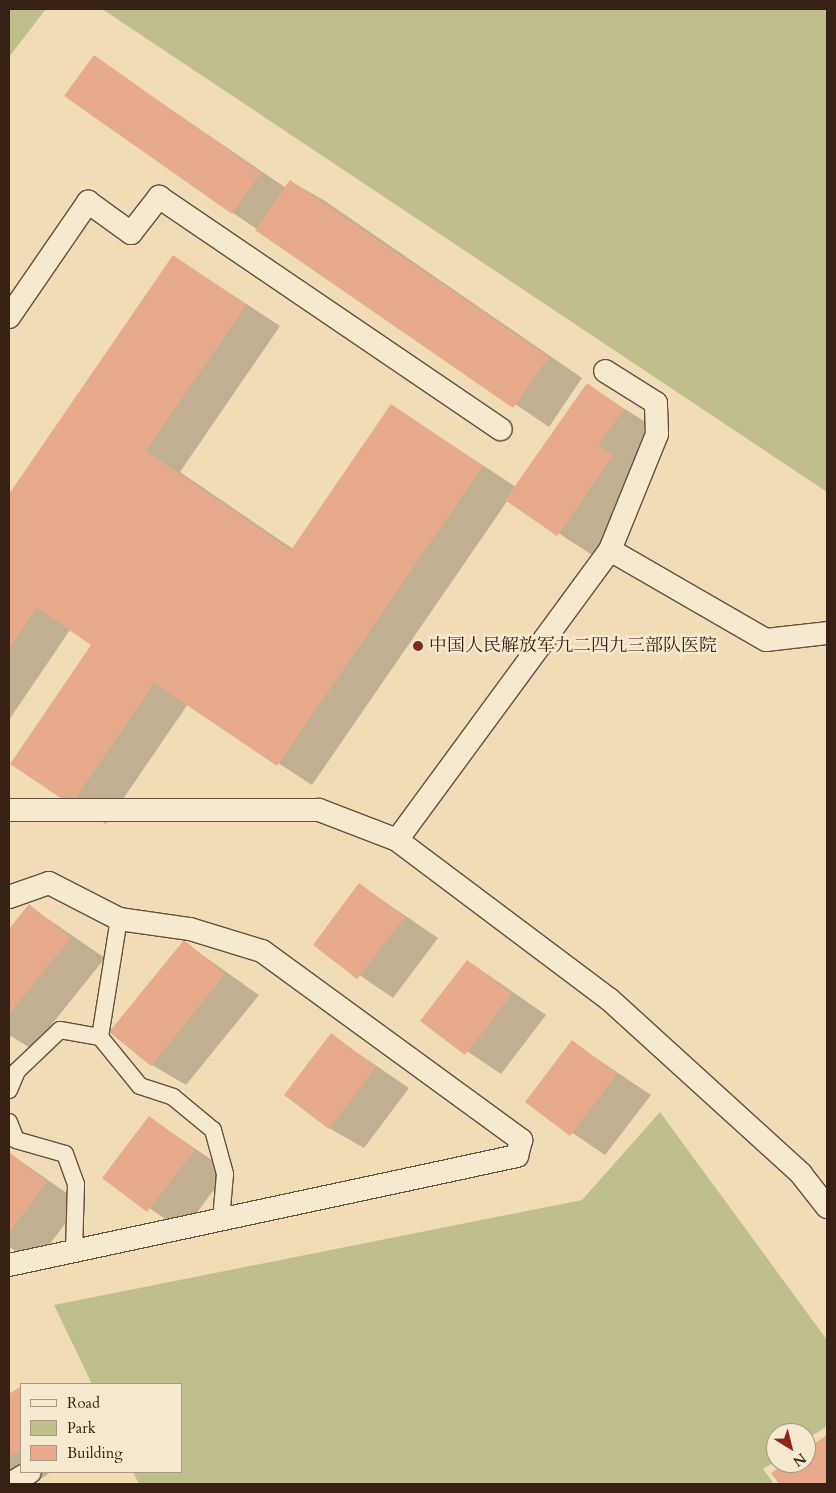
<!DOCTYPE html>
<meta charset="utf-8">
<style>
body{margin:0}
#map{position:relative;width:836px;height:1493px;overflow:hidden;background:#f0ddb6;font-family:Cardo,"Noto Serif SC",serif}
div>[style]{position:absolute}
.green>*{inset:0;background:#bebf8b}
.shadow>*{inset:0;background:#0003}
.building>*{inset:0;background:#e7ab8b}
.roads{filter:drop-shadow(1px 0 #65503d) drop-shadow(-1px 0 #65503d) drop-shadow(0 1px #65503d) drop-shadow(0 -1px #65503d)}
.pedestrian>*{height:16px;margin:-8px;padding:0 8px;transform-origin:8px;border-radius:8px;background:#f5e9d0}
.minor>*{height:22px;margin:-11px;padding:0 11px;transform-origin:11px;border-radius:11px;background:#f5e9d0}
.dots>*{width:14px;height:14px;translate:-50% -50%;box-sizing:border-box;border:2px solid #f5e9d0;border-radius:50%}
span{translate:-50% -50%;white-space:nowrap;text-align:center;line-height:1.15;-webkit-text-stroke:5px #f5e9d0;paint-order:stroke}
.poi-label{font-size:18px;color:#372115}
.left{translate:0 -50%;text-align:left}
.frame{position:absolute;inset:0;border:10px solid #372115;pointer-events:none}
.legend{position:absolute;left:20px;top:1383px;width:162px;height:90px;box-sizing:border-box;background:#f5e9d0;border:1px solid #a99985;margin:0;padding:6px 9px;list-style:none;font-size:15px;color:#372115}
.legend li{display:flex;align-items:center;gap:10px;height:25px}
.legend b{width:25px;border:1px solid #a99985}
.north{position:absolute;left:766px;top:1423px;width:50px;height:50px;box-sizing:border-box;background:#f5e9d0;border:1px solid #a99985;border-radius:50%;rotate:144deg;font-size:14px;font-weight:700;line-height:20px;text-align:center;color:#372115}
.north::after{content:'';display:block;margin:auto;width:18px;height:22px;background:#8f2418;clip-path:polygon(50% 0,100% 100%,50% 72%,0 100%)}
</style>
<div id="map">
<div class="green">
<div style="clip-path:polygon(9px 9px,46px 9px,9px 57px)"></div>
<div style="clip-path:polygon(102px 9px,827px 9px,827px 492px)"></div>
<div style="clip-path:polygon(660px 1112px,827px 1340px,827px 1426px,806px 1440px,806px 1433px,776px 1433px,776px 1461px,763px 1469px,774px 1484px,139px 1484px,133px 1472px,181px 1472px,181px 1384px,92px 1384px,54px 1305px,582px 1200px)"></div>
</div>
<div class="shadow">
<div style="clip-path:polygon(94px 57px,286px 188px,290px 181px,325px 201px,582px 378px,549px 427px,233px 213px)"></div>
<div style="clip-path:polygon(173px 256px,280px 326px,180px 472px,293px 549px,392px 406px,516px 487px,587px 385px,658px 430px,647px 476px,592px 555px,508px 500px,312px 785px,188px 704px,106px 824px,71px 804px,93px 645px,70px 630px,9px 720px,9px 496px)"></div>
<div style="clip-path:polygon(360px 885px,438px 938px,393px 998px,314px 944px)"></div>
<div style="clip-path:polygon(29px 906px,105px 958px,32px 1049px,9px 1035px,9px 931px)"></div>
<div style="clip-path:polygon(184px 942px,259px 995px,186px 1085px,152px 1065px)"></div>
<div style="clip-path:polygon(468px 961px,546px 1015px,501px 1074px,422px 1021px)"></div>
<div style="clip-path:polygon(331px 1035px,409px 1088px,364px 1148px,329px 1128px)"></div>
<div style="clip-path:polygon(572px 1042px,651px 1095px,605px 1155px,527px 1102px)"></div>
<div style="clip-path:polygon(150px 1118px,228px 1171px,183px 1231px,104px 1177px)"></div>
<div style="clip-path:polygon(9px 1153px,81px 1203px,36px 1262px,9px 1247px)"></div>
<div style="clip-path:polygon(20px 1388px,21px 1472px,51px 1472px,33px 1484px,9px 1484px,9px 1396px)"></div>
<div style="clip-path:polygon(827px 1436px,827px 1484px,781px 1484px,773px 1474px,788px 1463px,806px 1463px,806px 1451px)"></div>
</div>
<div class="building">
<div style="clip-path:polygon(94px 55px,261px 173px,232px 214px,64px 96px)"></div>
<div style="clip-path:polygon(290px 180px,549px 357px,513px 408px,255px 230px)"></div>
<div style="clip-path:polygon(173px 255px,246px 305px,146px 451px,291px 550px,391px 404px,483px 466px,277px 766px,154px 683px,71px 805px,10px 764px,91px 645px,37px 608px,9px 649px,9px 494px)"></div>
<div style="clip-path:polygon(587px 383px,624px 409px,598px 446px,613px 456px,557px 536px,505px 500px)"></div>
<div style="clip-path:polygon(359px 883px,405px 917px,357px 979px,313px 945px)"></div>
<div style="clip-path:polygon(29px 904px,71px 938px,9px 1014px,9px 929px)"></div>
<div style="clip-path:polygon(184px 940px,225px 974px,151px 1066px,109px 1032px)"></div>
<div style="clip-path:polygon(467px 960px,512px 994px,465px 1055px,420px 1021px)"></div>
<div style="clip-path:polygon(331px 1033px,376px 1067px,329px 1129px,284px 1095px)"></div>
<div style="clip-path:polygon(572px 1040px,617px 1074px,570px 1136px,525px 1102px)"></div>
<div style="clip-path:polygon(149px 1116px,195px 1150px,147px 1212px,102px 1178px)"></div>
<div style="clip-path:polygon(9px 1152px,47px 1182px,9px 1233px)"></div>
<div style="clip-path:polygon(20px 1387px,21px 1449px,9px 1457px,9px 1394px)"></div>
<div style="clip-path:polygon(827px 1435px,827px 1484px,779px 1484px,771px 1473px,786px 1463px,806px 1463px,806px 1449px)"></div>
</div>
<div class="roads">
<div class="pedestrian">
<div style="left:100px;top:1037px;width:120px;rotate:-80.9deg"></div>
<div style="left:9px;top:1090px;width:21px;rotate:-67deg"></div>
<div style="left:17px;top:1071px;width:59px;rotate:-43.6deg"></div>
<div style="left:60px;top:1030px;width:41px;rotate:9.9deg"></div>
<div style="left:100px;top:1037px;width:63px;rotate:50.8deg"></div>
<div style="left:140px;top:1086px;width:35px;rotate:18deg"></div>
<div style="left:173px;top:1097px;width:52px;rotate:39.5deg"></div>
<div style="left:213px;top:1130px;width:46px;rotate:74.7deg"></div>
<div style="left:225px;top:1174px;width:46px;rotate:95deg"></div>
<div style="left:9px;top:1122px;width:19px;rotate:69deg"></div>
<div style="left:16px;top:1140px;width:51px;rotate:15.9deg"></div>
<div style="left:65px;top:1154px;width:32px;rotate:70deg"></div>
<div style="left:76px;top:1184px;width:67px;rotate:91.7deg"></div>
</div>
<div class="minor">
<div style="left:9px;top:317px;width:140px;rotate:-55.5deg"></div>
<div style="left:88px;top:202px;width:53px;rotate:35.8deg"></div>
<div style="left:131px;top:233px;width:46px;rotate:-52.1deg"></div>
<div style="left:159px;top:197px;width:413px;rotate:34.2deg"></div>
<div style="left:610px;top:550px;width:180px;rotate:30deg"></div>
<div style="left:766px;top:640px;width:61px;rotate:-6.5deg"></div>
<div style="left:9px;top:810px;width:310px"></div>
<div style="left:319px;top:810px;width:84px;rotate:21deg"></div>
<div style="left:397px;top:840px;width:265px;rotate:36.9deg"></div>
<div style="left:609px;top:999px;width:260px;rotate:42.3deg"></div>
<div style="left:801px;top:1174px;width:42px;rotate:51.8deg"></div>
<div style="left:397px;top:840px;width:360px;rotate:-53.7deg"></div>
<div style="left:610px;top:550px;width:125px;rotate:-67.9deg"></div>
<div style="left:657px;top:434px;width:31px;rotate:-92deg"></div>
<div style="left:656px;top:403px;width:60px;rotate:-147.9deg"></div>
<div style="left:9px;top:897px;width:42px;rotate:-19.3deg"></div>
<div style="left:49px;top:883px;width:79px;rotate:27.2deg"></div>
<div style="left:119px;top:919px;width:72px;rotate:8deg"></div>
<div style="left:190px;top:929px;width:75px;rotate:17deg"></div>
<div style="left:262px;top:951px;width:321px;rotate:36.1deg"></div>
<div style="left:521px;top:1140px;width:16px;rotate:104deg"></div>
<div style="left:517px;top:1156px;width:520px;rotate:167.89deg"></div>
<div style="left:10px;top:1484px;width:23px;rotate:-31deg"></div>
</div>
</div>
<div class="dots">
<div style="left:418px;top:646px;background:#8f2418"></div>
</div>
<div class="poi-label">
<span class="left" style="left:429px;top:646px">中国人民解放军九二四九三部队医院</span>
</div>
<div class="frame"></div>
<ul class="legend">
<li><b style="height:6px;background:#f5e9d0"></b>Road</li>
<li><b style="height:14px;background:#bebf8b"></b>Park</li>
<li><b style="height:14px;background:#e7ab8b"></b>Building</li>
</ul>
<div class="north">N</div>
</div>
